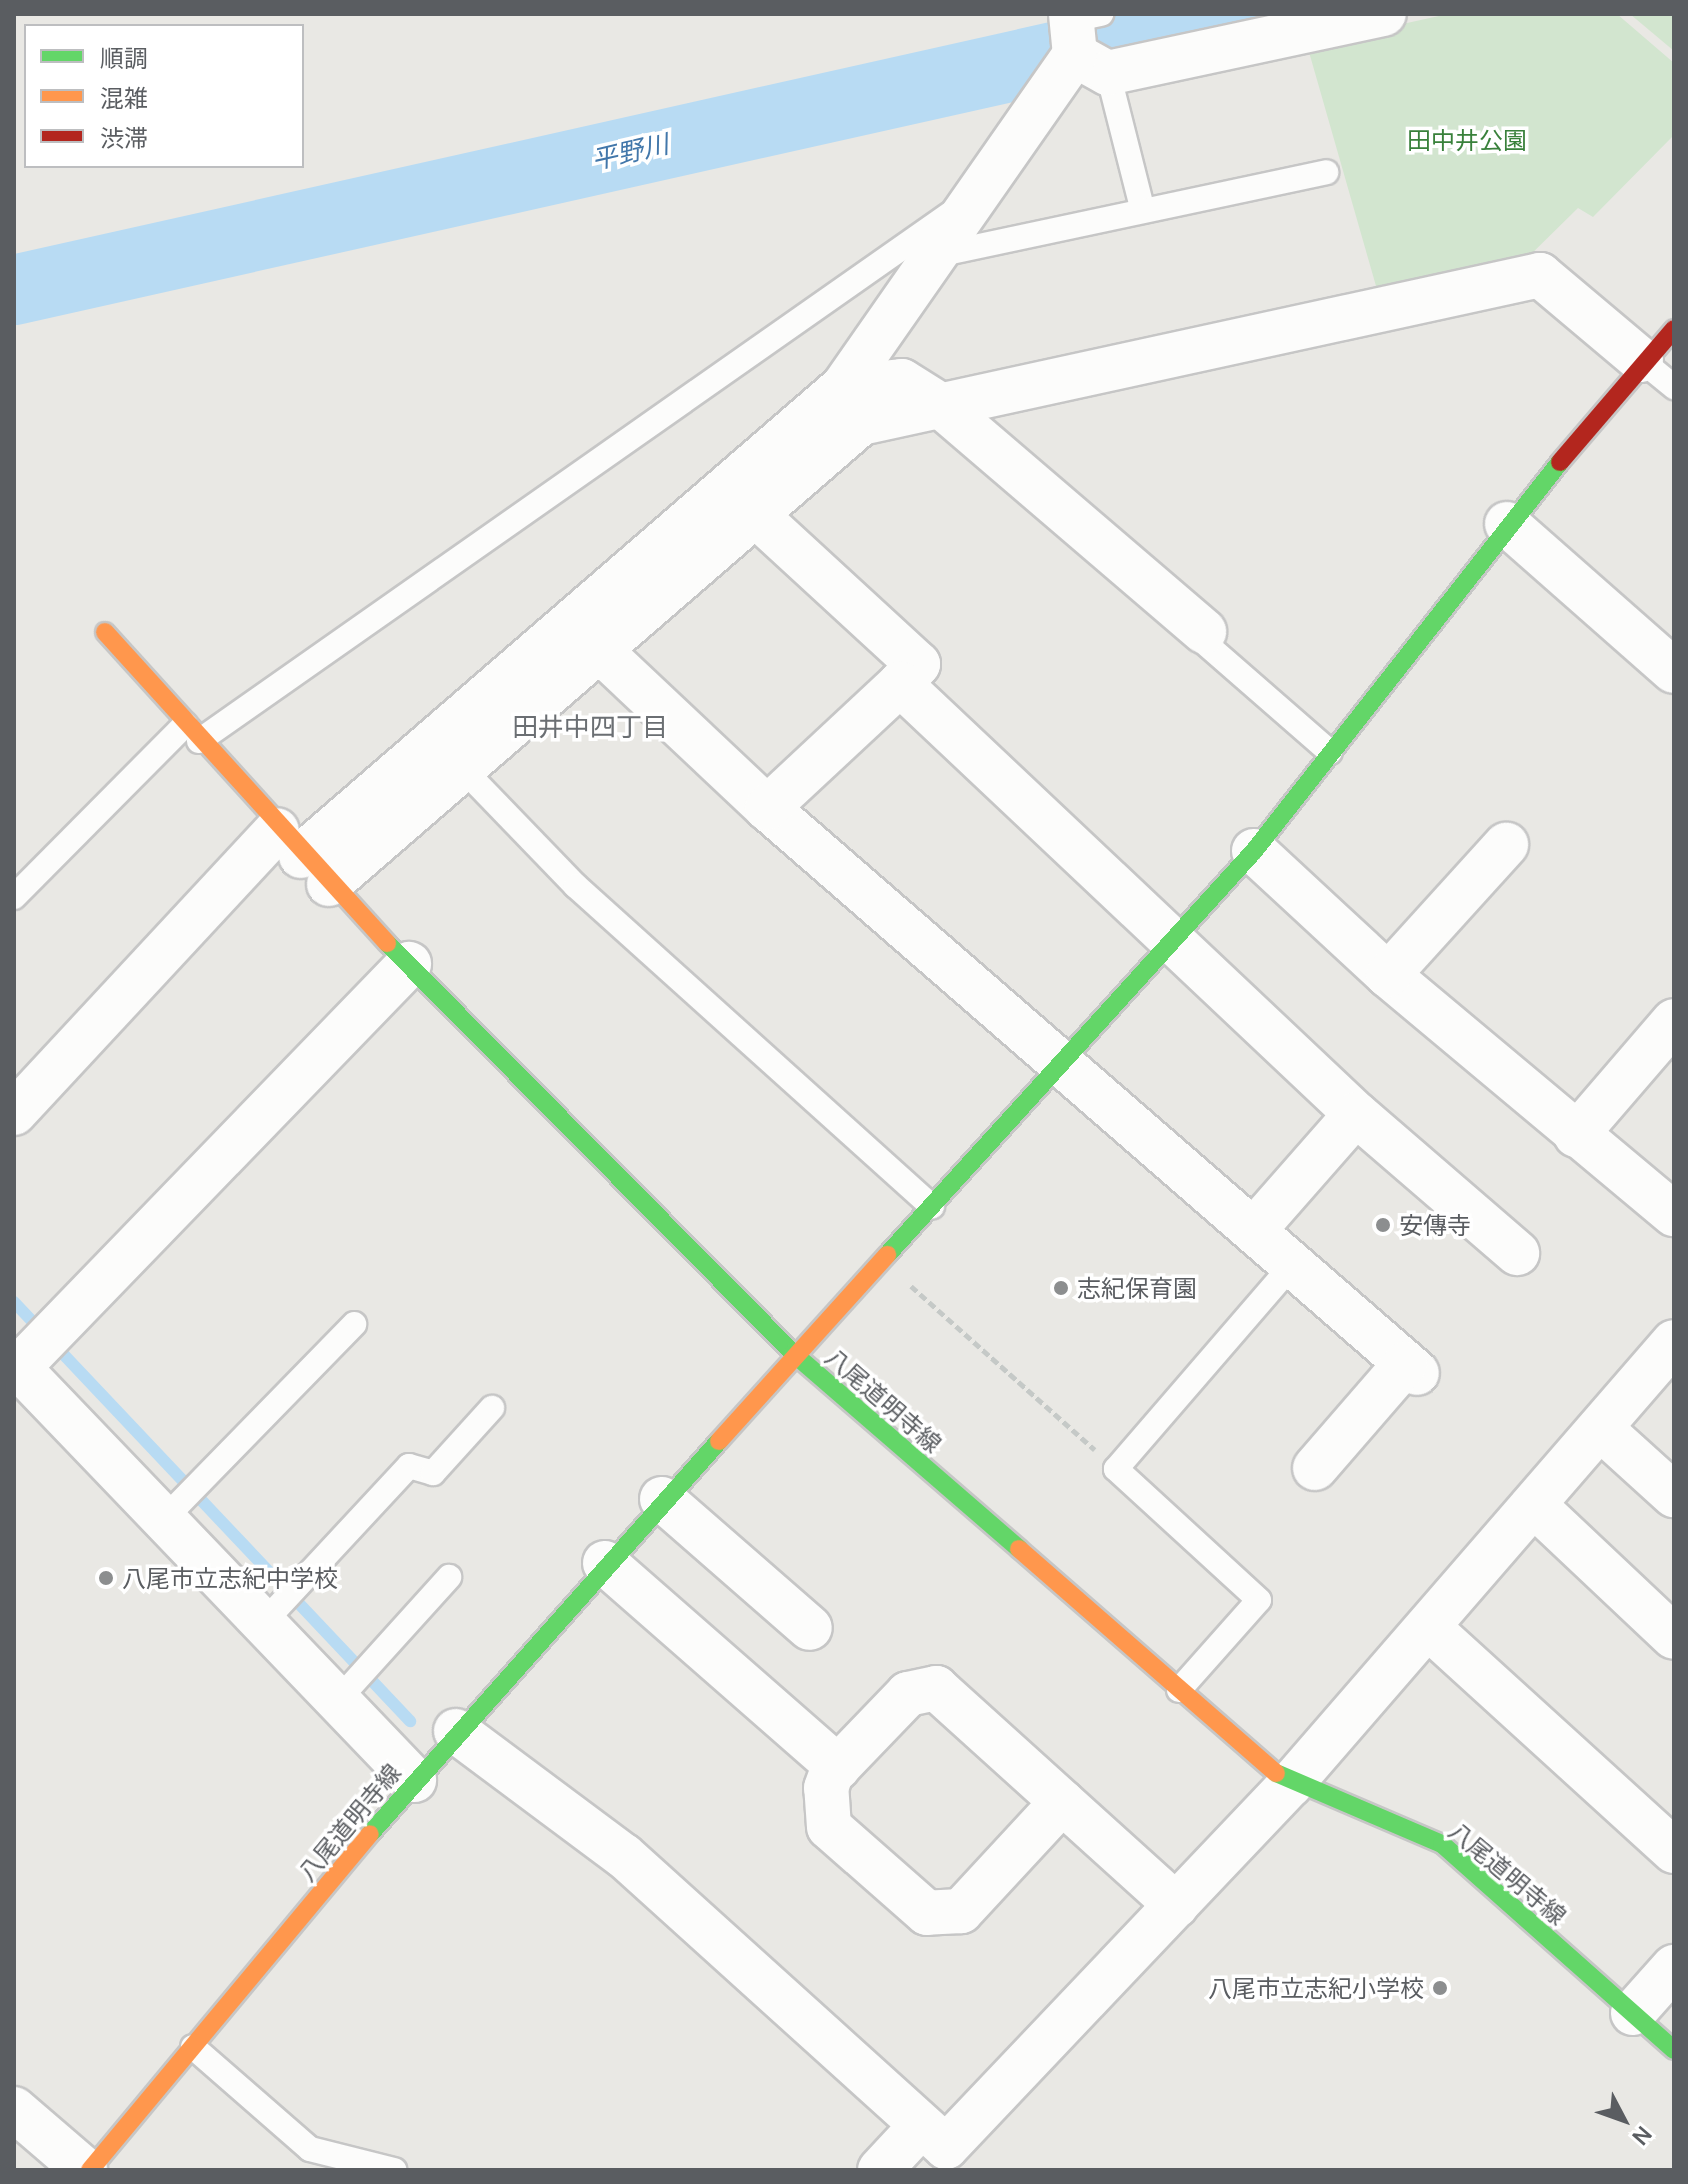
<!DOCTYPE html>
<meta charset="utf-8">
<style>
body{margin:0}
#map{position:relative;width:1688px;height:2184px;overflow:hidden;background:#e9e8e4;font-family:Manrope,"Noto Sans JP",sans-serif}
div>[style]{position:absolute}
.green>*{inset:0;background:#d2e5cf}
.stream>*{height:12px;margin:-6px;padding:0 6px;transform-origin:6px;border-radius:6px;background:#b8dbf3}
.river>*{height:70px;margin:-35px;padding:0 35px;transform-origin:35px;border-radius:35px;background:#b8dbf3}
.path>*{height:5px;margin-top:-2.5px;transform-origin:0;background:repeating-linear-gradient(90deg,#c5c9c7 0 8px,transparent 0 12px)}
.roads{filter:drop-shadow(2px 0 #c6c6c6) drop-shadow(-2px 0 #c6c6c6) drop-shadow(0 2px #c6c6c6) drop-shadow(0 -2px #c6c6c6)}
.lane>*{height:24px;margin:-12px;padding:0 12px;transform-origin:12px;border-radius:12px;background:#fcfcfb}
.street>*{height:44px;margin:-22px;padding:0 22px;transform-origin:22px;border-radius:22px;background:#fcfcfb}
.fast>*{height:18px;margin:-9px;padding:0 9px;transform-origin:9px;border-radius:9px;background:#63d668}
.slow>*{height:18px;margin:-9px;padding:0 9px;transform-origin:9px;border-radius:9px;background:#ff974d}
.jam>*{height:18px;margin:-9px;padding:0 9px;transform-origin:9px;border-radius:9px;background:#b3261e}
.dots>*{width:22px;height:22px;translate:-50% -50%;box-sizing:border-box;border:4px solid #fff;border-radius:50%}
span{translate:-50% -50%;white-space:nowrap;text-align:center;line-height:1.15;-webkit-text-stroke:7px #fff;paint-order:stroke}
.park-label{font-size:24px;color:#39813b}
.poi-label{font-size:24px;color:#5a5d61}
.left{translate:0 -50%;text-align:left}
.right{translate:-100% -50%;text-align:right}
.street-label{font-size:24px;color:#5a5d61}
.water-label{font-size:26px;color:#4277aa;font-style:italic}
.neighbourhood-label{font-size:26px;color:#6b6f73}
.frame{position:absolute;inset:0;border:16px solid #5a5d61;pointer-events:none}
.legend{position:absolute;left:24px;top:24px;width:280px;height:144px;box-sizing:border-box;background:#fff;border:2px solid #bdbec0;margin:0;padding:10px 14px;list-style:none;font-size:24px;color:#5a5d61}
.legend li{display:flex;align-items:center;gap:16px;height:40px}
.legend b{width:40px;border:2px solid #bdbec0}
.north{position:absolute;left:1584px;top:2080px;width:80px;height:80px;-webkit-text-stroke:6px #fff;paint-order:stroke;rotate:131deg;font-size:22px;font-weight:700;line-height:32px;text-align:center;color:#5a5d61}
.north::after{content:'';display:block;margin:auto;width:28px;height:36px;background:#5a5d61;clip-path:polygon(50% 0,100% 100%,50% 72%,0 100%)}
</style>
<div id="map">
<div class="green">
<div style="clip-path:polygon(1448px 14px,1617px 14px,1674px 63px,1674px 135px,1593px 217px,1578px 208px,1515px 270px,1380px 300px,1307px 45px)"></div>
<div style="clip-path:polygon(1630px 14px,1674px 14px,1674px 51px)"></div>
</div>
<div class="stream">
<div style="left:14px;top:1302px;width:577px;rotate:46.62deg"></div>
</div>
<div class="river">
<div style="left:14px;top:290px;width:1263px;rotate:-12.63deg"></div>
</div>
<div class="path">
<div style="left:911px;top:1286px;width:246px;rotate:41.7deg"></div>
</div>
<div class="roads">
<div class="lane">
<div style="left:1072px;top:20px;width:30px;rotate:-12deg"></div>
<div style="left:1108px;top:73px;width:142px;rotate:75.8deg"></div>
<div style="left:937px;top:255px;width:398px;rotate:-12deg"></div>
<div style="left:1641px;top:360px;width:43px;rotate:39.3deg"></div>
<div style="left:1204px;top:631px;width:8px;rotate:135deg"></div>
<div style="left:1198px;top:637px;width:175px;rotate:41.1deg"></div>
<div style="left:199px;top:741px;width:917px;rotate:-35.06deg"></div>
<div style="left:461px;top:767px;width:165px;rotate:46deg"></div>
<div style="left:576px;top:886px;width:479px;rotate:42deg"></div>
<div style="left:14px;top:897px;width:243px;rotate:-45.2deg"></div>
<div style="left:165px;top:1518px;width:271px;rotate:-45.7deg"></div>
<div style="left:264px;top:1622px;width:213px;rotate:-47.1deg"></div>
<div style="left:409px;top:1466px;width:25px;rotate:16deg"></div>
<div style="left:433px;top:1473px;width:88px;rotate:-47.8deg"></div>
<div style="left:1179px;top:1690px;width:120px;rotate:-48.4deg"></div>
<div style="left:1259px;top:1600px;width:194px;rotate:-137.5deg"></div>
<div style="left:1116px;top:1469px;width:268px;rotate:-49.2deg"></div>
<div style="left:338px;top:1700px;width:166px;rotate:-47.9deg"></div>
<div style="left:193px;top:2047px;width:155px;rotate:41.1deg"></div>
<div style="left:310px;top:2149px;width:87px;rotate:14deg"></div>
</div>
<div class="street">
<div style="left:1075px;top:55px;width:38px;rotate:29deg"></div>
<div style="left:1108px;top:73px;width:282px;rotate:-12.1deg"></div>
<div style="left:843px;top:387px;width:59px;rotate:-5.8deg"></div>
<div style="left:902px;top:381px;width:45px;rotate:32.3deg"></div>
<div style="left:940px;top:405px;width:348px;rotate:40.6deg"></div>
<div style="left:734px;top:495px;width:250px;rotate:42.6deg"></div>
<div style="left:918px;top:664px;width:27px;rotate:132deg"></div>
<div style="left:1507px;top:524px;width:222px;rotate:41.4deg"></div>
<div style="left:576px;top:628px;width:262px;rotate:43.3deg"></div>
<div style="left:767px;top:808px;width:861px;rotate:41deg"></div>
<div style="left:767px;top:808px;width:182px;rotate:-43deg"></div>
<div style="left:900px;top:684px;width:627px;rotate:43.32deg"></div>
<div style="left:1356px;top:1114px;width:213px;rotate:40.8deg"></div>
<div style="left:1254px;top:851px;width:183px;rotate:42.8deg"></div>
<div style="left:1388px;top:975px;width:373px;rotate:39.9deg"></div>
<div style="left:301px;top:856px;width:717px;rotate:-40.87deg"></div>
<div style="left:843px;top:387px;width:405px;rotate:-55.1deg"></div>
<div style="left:1075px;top:55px;width:41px;rotate:-95.6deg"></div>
<div style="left:329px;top:884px;width:704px;rotate:-40.91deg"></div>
<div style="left:861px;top:423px;width:695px;rotate:-12.3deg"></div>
<div style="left:1540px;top:275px;width:132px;rotate:40.1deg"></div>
<div style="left:1388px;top:975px;width:176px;rotate:-47.8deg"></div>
<div style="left:14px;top:1113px;width:386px;rotate:-47.1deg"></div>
<div style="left:1576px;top:1135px;width:150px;rotate:-49.3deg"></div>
<div style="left:1254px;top:1230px;width:154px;rotate:-48.7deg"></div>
<div style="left:14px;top:1363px;width:578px;rotate:46.19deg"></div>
<div style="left:19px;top:1367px;width:561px;rotate:-45.94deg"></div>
<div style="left:1600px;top:1428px;width:100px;rotate:42.2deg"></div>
<div style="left:1315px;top:1468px;width:138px;rotate:-49.1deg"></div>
<div style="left:662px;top:1499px;width:196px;rotate:41.1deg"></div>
<div style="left:1534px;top:1505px;width:192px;rotate:43.3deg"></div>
<div style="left:605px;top:1563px;width:310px;rotate:41.2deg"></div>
<div style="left:1428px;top:1627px;width:333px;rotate:42.3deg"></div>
<div style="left:456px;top:1731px;width:209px;rotate:36.7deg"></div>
<div style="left:624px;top:1856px;width:434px;rotate:42.1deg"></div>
<div style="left:946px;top:2147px;width:499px;rotate:-46.5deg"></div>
<div style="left:1290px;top:1785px;width:586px;rotate:-49.08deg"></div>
<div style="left:1062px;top:1802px;width:149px;rotate:132.8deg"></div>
<div style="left:961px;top:1911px;width:34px;rotate:177deg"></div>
<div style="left:927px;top:1913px;width:130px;rotate:-138.7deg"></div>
<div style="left:829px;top:1827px;width:39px;rotate:-94deg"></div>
<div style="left:826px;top:1788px;width:15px;rotate:-70deg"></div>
<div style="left:831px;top:1774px;width:111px;rotate:-46.1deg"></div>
<div style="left:908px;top:1694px;width:29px;rotate:-12deg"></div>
<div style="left:936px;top:1688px;width:324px;rotate:42.1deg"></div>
<div style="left:1633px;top:2013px;width:62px;rotate:-48.3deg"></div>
<div style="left:14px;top:2109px;width:94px;rotate:40.7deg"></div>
<div style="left:880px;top:2170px;width:60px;rotate:-47deg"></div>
</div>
<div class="fast">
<div style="left:387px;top:943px;width:577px;rotate:45.28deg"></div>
<div style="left:793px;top:1353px;width:299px;rotate:40.9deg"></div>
<div style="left:887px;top:1255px;width:546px;rotate:-47.75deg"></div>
<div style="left:1254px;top:851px;width:495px;rotate:-51.8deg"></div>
<div style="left:1276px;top:1773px;width:181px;rotate:23.2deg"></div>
<div style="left:1442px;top:1844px;width:310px;rotate:41.6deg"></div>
<div style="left:370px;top:1834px;width:526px;rotate:-48.39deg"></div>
</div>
<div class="slow">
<div style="left:105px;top:632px;width:420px;rotate:47.8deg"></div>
<div style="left:719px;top:1441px;width:251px;rotate:-47.9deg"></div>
<div style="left:1019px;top:1549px;width:341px;rotate:41.1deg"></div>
<div style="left:90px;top:2170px;width:437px;rotate:-50.2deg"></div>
</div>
<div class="jam">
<div style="left:1560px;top:462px;width:175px;rotate:-49.4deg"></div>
</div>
</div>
<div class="dots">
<div style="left:1383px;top:1225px;background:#8c8e8f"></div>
<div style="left:1061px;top:1288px;background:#8c8e8f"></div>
<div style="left:106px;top:1578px;background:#8c8e8f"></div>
<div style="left:1440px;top:1988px;background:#8c8e8f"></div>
</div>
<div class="park-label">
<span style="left:1467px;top:140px">田中井公園</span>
</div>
<div class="poi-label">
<span class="left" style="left:1399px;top:1225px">安傳寺</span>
<span class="left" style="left:1077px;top:1288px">志紀保育園</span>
<span class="left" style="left:122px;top:1578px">八尾市立志紀中学校</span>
<span class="right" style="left:1424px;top:1988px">八尾市立志紀小学校</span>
</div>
<div class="street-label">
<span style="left:884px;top:1400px;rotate:41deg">八尾道明寺線</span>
<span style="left:349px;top:1822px;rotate:-50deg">八尾道明寺線</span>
<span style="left:1508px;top:1873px;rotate:40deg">八尾道明寺線</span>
</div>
<div class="water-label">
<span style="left:630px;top:152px;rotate:-13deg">平野川</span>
</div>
<div class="neighbourhood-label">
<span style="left:590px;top:727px">田井中四丁目</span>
</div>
<div class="frame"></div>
<ul class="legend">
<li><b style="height:10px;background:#63d668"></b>順調</li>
<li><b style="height:10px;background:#ff974d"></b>混雑</li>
<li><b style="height:10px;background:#b3261e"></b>渋滞</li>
</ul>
<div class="north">N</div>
</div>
